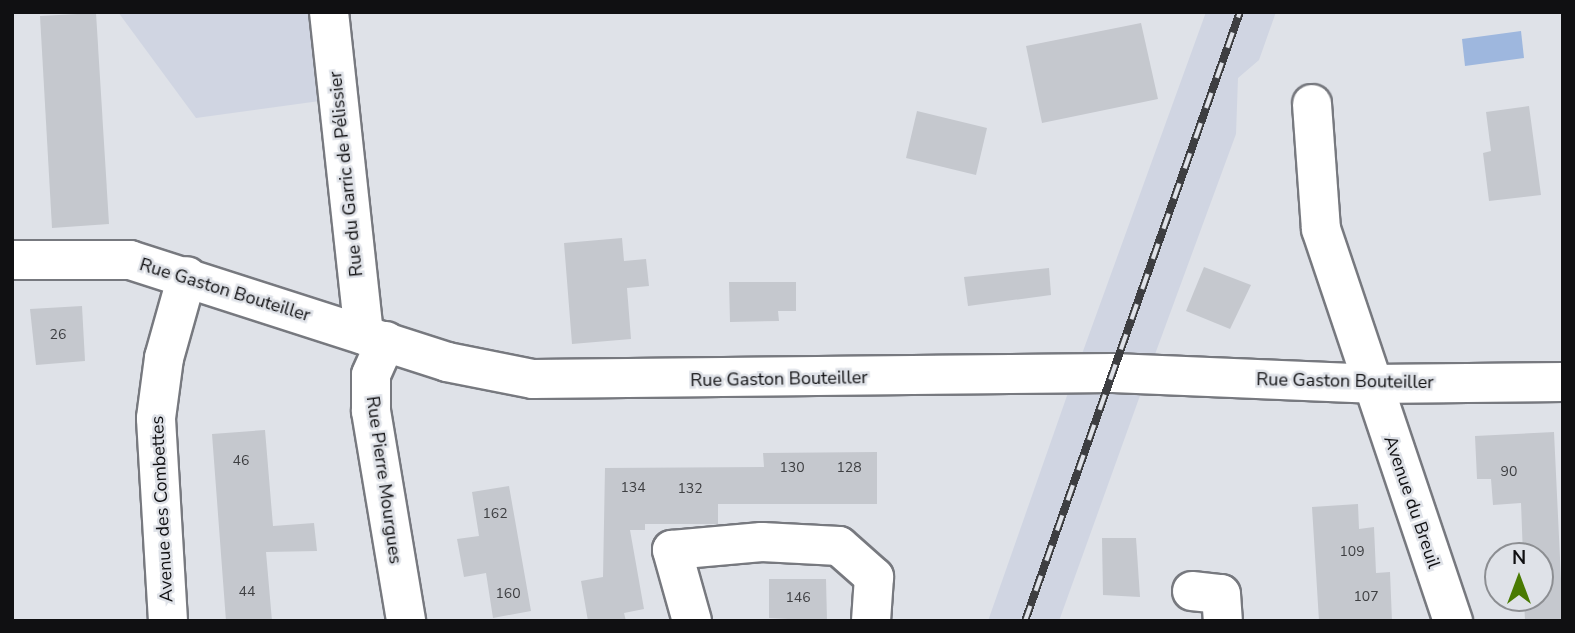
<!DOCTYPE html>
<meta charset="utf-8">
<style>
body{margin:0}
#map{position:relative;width:1575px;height:633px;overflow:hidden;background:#dfe2e8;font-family:"Nunito Sans",sans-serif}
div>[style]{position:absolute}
.built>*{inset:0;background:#d0d5e2}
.water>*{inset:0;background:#9eb7de}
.building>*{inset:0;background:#c5c8ce}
.roads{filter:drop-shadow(2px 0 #77797f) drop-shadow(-2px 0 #77797f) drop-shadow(0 2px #77797f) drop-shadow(0 -2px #77797f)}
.minor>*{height:38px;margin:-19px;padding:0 19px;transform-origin:19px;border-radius:19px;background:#fff}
.rail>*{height:8px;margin-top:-4px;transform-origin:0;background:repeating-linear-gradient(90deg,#dfe2e8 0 16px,#3d3e41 0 32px);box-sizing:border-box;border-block:2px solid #3d3e41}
span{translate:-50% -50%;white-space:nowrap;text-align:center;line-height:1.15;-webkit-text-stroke:5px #dfe2e8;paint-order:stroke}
.number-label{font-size:14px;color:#3d3e41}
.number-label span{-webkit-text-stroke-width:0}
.street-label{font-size:18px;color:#101012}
.frame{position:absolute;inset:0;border:14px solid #101012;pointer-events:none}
.north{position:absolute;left:1484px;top:542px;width:70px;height:70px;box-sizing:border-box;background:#dfe2e8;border:2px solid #8c8e92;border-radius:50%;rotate:0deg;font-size:19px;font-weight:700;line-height:28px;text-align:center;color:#101012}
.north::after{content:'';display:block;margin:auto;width:24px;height:32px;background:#497a02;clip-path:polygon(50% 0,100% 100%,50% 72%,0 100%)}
</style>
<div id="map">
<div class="built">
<div style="clip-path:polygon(118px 12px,316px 12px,327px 100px,196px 118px)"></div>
<div style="clip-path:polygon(1206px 12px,1276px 12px,1259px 60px,1238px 78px,1236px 134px,1154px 357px,1082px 354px)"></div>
<div style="clip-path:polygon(1069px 390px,1142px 390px,1059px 621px,988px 621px)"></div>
</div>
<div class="water">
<div style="clip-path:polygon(1521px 31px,1524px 58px,1465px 66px,1462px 39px)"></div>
</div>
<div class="building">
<div style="clip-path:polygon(96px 13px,109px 224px,52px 228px,40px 16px)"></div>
<div style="clip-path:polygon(1141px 23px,1158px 99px,1042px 123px,1026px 46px)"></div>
<div style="clip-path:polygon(1529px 106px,1541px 195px,1489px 201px,1483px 153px,1491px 151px,1486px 112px)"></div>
<div style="clip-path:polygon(917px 111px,987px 128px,976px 175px,906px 158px)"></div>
<div style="clip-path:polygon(622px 238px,624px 261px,646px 259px,649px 286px,627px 288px,631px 339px,572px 344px,564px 243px)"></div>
<div style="clip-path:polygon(1204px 267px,1251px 285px,1230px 329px,1186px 311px)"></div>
<div style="clip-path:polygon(1049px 268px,1051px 295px,968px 306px,964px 277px)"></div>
<div style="clip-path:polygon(729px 282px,796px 282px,796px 311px,778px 311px,779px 321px,730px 322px)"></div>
<div style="clip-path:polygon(82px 306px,85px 361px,36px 365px,30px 309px)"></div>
<div style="clip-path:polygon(265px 430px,273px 526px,314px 523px,317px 551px,266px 552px,272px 621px,226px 621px,212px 434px)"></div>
<div style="clip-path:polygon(1554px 432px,1563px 621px,1525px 621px,1524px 598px,1540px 598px,1540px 556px,1523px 556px,1521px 503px,1493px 505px,1491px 479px,1477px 479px,1475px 436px)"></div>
<div style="clip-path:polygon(877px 452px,877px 504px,718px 504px,718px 524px,645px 524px,645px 530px,630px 530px,644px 609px,624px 613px,626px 621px,588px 621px,581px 581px,603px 577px,605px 468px,764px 467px,763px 453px)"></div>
<div style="clip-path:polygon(509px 486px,531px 611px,493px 618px,486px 573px,464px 577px,457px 539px,479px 536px,472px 492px)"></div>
<div style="clip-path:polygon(1358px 504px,1359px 529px,1374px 527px,1376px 573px,1390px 572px,1392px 621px,1319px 621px,1312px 507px)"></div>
<div style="clip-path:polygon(1102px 538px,1136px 538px,1140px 597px,1103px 595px)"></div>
<div style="clip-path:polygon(769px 579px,826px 579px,827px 621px,769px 618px)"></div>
</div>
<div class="roads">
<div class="minor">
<div style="left:329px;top:12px;width:325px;rotate:83.8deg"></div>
<div style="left:1312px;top:104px;width:125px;rotate:85.9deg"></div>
<div style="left:1321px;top:229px;width:414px;rotate:71.4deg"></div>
<div style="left:12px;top:260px;width:118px"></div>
<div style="left:130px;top:260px;width:333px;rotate:17.8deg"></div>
<div style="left:447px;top:362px;width:88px;rotate:11.2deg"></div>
<div style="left:533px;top:379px;width:580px;rotate:-0.59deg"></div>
<div style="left:1113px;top:373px;width:258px;rotate:2.4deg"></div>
<div style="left:1371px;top:384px;width:192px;rotate:-0.6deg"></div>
<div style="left:386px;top:341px;width:37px;rotate:114deg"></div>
<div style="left:371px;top:375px;width:36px;rotate:90deg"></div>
<div style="left:371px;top:411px;width:213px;rotate:80.5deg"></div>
<div style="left:1192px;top:591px;width:29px;rotate:6deg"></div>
<div style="left:1221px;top:594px;width:27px;rotate:86deg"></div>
<div style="left:168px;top:621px;width:203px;rotate:-93.4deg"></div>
<div style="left:156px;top:418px;width:61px;rotate:-82.4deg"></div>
<div style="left:164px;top:358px;width:85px;rotate:-74.3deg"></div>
<div style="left:692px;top:621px;width:74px;rotate:-105.7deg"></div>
<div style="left:672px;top:550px;width:90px;rotate:-5.1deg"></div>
<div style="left:762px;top:542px;width:77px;rotate:3deg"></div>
<div style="left:839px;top:546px;width:47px;rotate:41.5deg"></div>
<div style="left:874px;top:577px;width:44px;rotate:93.9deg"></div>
</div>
</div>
<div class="rail">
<div style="left:1025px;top:621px;width:646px;rotate:-70.56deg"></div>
</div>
<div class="number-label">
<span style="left:58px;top:335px">26</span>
<span style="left:241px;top:461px">46</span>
<span style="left:792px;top:468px">130</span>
<span style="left:849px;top:468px">128</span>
<span style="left:1509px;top:472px">90</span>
<span style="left:633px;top:488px">134</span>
<span style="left:690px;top:489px">132</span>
<span style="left:495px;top:514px">162</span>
<span style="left:1352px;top:552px">109</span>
<span style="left:247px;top:592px">44</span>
<span style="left:508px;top:594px">160</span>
<span style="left:1366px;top:597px">107</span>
<span style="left:798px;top:598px">146</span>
</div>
<div class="street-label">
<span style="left:346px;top:174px;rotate:-96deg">Rue du Garric de Pélissier</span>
<span style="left:225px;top:290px;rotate:17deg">Rue Gaston Bouteiller</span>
<span style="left:779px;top:379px;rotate:-1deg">Rue Gaston Bouteiller</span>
<span style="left:1345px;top:381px;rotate:1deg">Rue Gaston Bouteiller</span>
<span style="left:384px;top:480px;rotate:82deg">Rue Pierre Mourgues</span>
<span style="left:1412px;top:502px;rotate:71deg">Avenue du Breuil</span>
<span style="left:162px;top:509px;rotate:-93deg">Avenue des Combettes</span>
</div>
<div class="frame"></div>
<div class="north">N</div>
</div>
